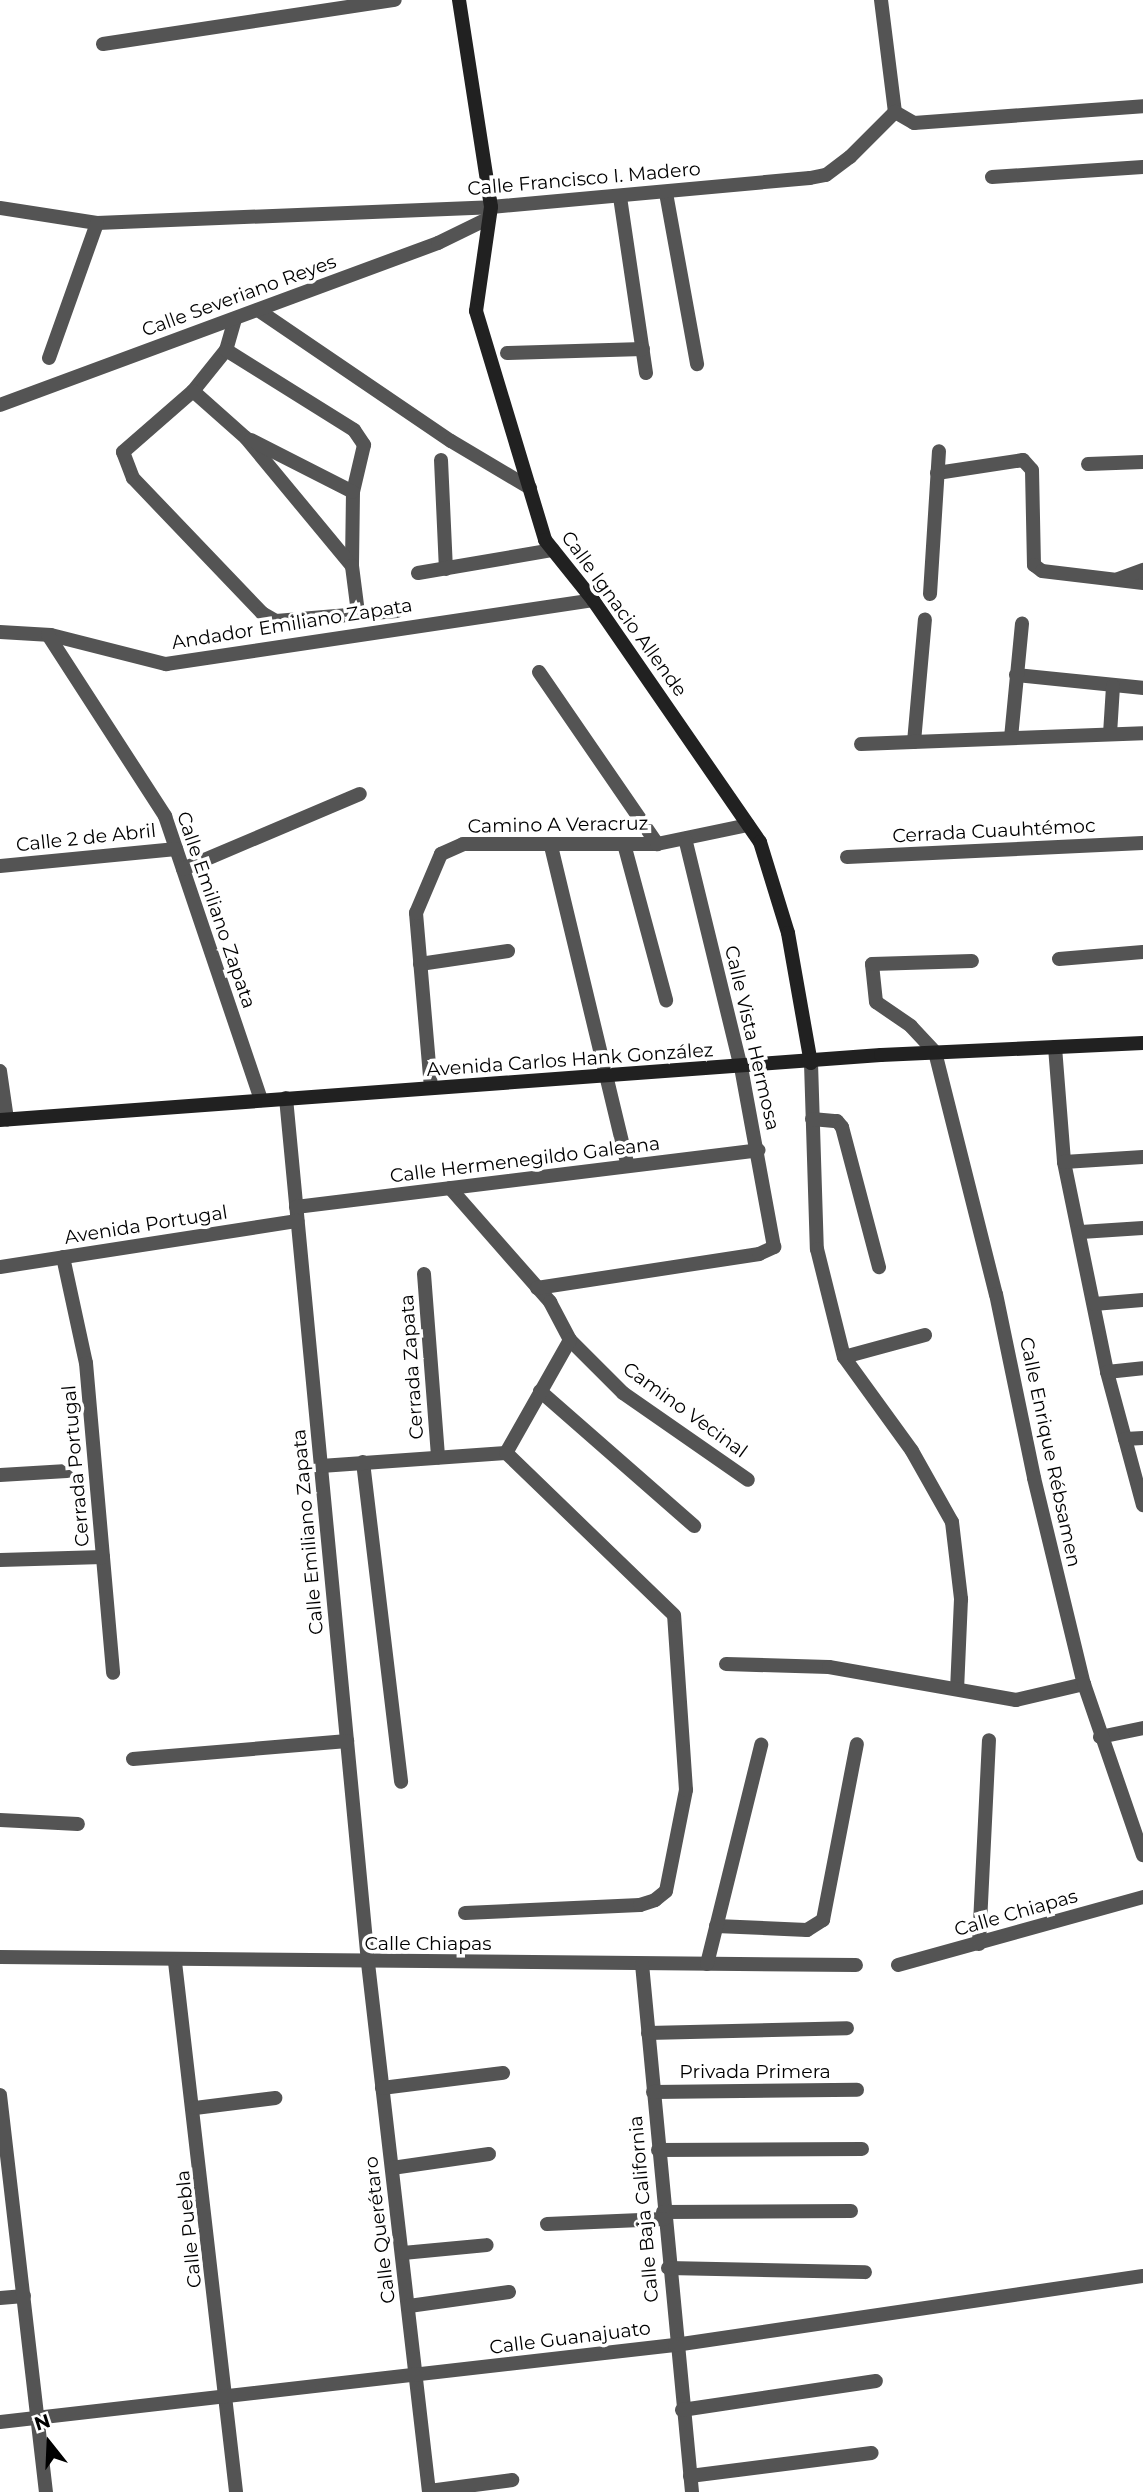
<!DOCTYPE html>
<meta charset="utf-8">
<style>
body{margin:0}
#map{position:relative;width:1143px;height:2492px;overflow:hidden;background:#fff;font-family:Montserrat,sans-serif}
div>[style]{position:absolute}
.minor>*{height:14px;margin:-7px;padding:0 7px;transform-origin:7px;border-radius:7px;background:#545454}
.tertiary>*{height:14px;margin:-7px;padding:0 7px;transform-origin:7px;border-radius:7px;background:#545454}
.secondary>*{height:14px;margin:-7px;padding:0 7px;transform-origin:7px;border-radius:7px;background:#212121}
span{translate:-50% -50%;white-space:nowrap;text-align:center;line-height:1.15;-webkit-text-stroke:7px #fff;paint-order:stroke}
.street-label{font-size:19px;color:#000}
.north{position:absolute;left:14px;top:2408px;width:70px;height:70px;-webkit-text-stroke:5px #fff;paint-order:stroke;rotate:342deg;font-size:19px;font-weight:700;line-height:28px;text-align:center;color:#000}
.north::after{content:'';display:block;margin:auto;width:24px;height:32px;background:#000;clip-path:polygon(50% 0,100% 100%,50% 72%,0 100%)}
</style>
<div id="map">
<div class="minor">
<div style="left:881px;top:0;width:113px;rotate:82.9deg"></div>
<div style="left:103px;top:44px;width:295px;rotate:-8.6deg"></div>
<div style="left:895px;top:112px;width:22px;rotate:30deg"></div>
<div style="left:914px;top:123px;width:230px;rotate:-4.2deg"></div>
<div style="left:992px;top:177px;width:151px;rotate:-3.8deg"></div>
<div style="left:666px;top:193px;width:174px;rotate:79.7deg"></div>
<div style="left:620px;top:197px;width:178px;rotate:81.6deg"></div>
<div style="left:0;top:208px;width:98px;rotate:8.8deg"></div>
<div style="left:97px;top:223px;width:394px;rotate:-2.3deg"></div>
<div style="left:491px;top:207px;width:320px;rotate:-5.2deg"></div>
<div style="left:810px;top:178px;width:16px;rotate:-11deg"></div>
<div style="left:826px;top:175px;width:30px;rotate:-37deg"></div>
<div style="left:850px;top:157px;width:64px;rotate:-45deg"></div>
<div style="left:258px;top:310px;width:233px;rotate:34.2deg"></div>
<div style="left:451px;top:441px;width:92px;rotate:30.7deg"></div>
<div style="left:235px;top:319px;width:32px;rotate:106deg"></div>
<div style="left:226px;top:350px;width:53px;rotate:128.8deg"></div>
<div style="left:193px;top:391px;width:93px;rotate:138.9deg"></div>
<div style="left:123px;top:452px;width:28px;rotate:69deg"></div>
<div style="left:133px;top:478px;width:187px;rotate:46.3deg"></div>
<div style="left:262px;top:613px;width:16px;rotate:30deg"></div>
<div style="left:276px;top:621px;width:121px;rotate:-4.7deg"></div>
<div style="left:226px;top:350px;width:151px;rotate:32deg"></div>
<div style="left:354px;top:430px;width:18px;rotate:56deg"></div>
<div style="left:364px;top:445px;width:48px;rotate:103.2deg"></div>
<div style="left:353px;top:492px;width:74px;rotate:90.8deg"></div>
<div style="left:507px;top:353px;width:136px;rotate:-1.7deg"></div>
<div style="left:49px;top:358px;width:143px;rotate:-70.4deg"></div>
<div style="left:193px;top:391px;width:71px;rotate:41.6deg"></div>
<div style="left:246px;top:438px;width:166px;rotate:50.4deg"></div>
<div style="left:352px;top:566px;width:47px;rotate:82.7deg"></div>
<div style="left:0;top:405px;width:467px;rotate:-20.3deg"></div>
<div style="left:438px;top:243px;width:57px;rotate:-26.1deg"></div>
<div style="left:251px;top:440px;width:114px;rotate:27deg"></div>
<div style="left:441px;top:460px;width:109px;rotate:87.4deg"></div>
<div style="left:1088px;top:464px;width:55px;rotate:-2.1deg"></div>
<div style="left:937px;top:473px;width:87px;rotate:-8.6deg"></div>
<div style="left:1023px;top:460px;width:13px;rotate:48deg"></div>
<div style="left:1032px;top:470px;width:95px;rotate:88.8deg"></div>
<div style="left:1034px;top:565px;width:10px;rotate:37deg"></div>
<div style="left:1042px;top:571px;width:102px;rotate:6.8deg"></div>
<div style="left:418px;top:573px;width:137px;rotate:-9.7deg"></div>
<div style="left:1118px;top:579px;width:27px;rotate:-20deg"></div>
<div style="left:930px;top:594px;width:143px;rotate:-86.4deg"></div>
<div style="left:0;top:632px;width:51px;rotate:3.4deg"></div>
<div style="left:51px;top:635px;width:119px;rotate:14.2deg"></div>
<div style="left:166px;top:664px;width:432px;rotate:-8.5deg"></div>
<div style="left:48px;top:635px;width:216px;rotate:57.1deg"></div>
<div style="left:165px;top:816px;width:300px;rotate:71.3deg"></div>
<div style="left:539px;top:672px;width:209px;rotate:55.5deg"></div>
<div style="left:1016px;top:675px;width:128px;rotate:5.8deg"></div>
<div style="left:1110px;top:734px;width:48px;rotate:-86.4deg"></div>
<div style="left:1011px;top:738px;width:115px;rotate:-84.5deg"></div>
<div style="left:914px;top:742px;width:123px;rotate:-84.9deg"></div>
<div style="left:861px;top:744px;width:282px;rotate:-2.2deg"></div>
<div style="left:624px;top:844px;width:162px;rotate:74.9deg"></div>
<div style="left:551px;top:846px;width:329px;rotate:76.5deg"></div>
<div style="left:847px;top:857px;width:296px;rotate:-2.7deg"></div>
<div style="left:0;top:866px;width:177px;rotate:-5.5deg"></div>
<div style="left:183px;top:869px;width:192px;rotate:-23deg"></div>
<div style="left:1059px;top:959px;width:84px;rotate:-4.8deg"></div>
<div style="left:420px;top:964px;width:89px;rotate:-8.4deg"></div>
<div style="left:1055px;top:1047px;width:115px;rotate:85.5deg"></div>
<div style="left:1064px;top:1162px;width:214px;rotate:78.4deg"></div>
<div style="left:1107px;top:1372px;width:138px;rotate:74.9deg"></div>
<div style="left:935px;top:1052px;width:35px;rotate:-133deg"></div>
<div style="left:911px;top:1026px;width:42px;rotate:-145.6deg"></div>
<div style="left:876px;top:1002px;width:38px;rotate:-96deg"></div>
<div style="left:872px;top:964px;width:100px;rotate:-1.7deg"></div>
<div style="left:811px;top:1063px;width:186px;rotate:88.2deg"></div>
<div style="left:817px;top:1249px;width:111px;rotate:76deg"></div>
<div style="left:844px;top:1357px;width:116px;rotate:54.1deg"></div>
<div style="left:912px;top:1451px;width:81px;rotate:60.6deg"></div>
<div style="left:952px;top:1522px;width:78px;rotate:83.3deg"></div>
<div style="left:961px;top:1599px;width:90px;rotate:92.5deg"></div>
<div style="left:0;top:1071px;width:49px;rotate:81.7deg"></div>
<div style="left:431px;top:1088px;width:176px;rotate:-94.9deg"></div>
<div style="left:416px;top:913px;width:64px;rotate:-67deg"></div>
<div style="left:441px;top:854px;width:24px;rotate:-24deg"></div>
<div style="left:463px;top:844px;width:194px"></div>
<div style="left:657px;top:844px;width:93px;rotate:-11.8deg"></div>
<div style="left:286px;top:1098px;width:869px;rotate:84.58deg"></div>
<div style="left:368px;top:1963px;width:533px;rotate:83.42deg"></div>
<div style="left:812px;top:1119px;width:25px;rotate:5deg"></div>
<div style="left:837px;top:1121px;width:8px;rotate:50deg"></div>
<div style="left:842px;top:1127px;width:145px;rotate:75.2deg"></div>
<div style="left:1064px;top:1162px;width:79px;rotate:-3.6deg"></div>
<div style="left:450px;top:1188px;width:152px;rotate:48.7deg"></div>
<div style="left:550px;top:1302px;width:43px;rotate:62.2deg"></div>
<div style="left:570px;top:1340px;width:75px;rotate:45deg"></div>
<div style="left:623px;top:1393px;width:152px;rotate:34.8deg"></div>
<div style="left:296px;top:1207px;width:466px;rotate:-7deg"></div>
<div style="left:1081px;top:1232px;width:62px;rotate:-3.7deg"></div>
<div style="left:63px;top:1257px;width:108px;rotate:77.8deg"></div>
<div style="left:86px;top:1363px;width:311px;rotate:85deg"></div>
<div style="left:0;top:1267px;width:301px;rotate:-8.8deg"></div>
<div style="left:424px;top:1274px;width:184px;rotate:85.6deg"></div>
<div style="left:537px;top:1288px;width:225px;rotate:-8.7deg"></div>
<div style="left:759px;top:1254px;width:17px;rotate:-25deg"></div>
<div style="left:774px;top:1247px;width:182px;rotate:-100.4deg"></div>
<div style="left:741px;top:1068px;width:236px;rotate:-103.7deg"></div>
<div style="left:1094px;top:1304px;width:49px;rotate:-4.7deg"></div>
<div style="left:844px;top:1357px;width:84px;rotate:-15.2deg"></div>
<div style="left:1107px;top:1372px;width:36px;rotate:-6deg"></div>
<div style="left:540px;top:1391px;width:205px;rotate:41.2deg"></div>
<div style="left:1125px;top:1439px;width:18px;rotate:-3deg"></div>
<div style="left:506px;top:1453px;width:130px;rotate:-60.5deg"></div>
<div style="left:363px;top:1462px;width:322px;rotate:83.2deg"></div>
<div style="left:321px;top:1466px;width:185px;rotate:-4deg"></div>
<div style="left:0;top:1475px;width:67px;rotate:-3.4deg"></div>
<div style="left:0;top:1560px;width:103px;rotate:-1.7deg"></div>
<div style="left:726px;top:1664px;width:103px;rotate:1.7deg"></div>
<div style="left:829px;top:1667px;width:190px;rotate:10deg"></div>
<div style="left:1016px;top:1700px;width:70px;rotate:-13.2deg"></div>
<div style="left:1100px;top:1737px;width:44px;rotate:-11.8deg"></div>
<div style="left:133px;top:1759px;width:215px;rotate:-4.8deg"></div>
<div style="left:0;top:1820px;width:78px;rotate:2.9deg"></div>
<div style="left:465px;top:1913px;width:175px;rotate:-2.6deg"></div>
<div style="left:640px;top:1905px;width:16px;rotate:-18deg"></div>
<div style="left:655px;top:1900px;width:14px;rotate:-39deg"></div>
<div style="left:666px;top:1891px;width:103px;rotate:-78.8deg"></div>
<div style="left:686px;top:1790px;width:175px;rotate:-93.9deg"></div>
<div style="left:674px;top:1615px;width:233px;rotate:-136deg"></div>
<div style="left:716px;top:1926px;width:91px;rotate:2.5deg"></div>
<div style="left:807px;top:1930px;width:19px;rotate:-32deg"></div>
<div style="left:823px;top:1920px;width:179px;rotate:-79.1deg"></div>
<div style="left:979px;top:1944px;width:204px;rotate:-87.2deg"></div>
<div style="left:0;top:1957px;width:856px;rotate:0.54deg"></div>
<div style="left:175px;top:1962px;width:533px;rotate:83.43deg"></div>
<div style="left:642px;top:1964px;width:530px;rotate:84.59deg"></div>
<div style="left:707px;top:1964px;width:226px;rotate:-76.1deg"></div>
<div style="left:898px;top:1965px;width:254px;rotate:-15.5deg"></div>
<div style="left:648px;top:2033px;width:199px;rotate:-1.4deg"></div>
<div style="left:382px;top:2088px;width:122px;rotate:-7.1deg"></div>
<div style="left:653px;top:2092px;width:204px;rotate:-0.6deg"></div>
<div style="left:195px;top:2108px;width:81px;rotate:-7.1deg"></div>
<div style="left:658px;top:2150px;width:204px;rotate:-0.3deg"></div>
<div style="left:392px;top:2168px;width:98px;rotate:-8.2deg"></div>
<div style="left:663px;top:2212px;width:188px;rotate:-0.3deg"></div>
<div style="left:547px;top:2224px;width:117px;rotate:-2.4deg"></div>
<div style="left:403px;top:2253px;width:84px;rotate:-5.4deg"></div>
<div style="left:668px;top:2268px;width:197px;rotate:1.2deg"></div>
<div style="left:0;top:2298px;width:24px;rotate:-5deg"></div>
<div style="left:409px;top:2306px;width:101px;rotate:-8deg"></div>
<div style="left:682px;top:2410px;width:196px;rotate:-8.5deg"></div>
<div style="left:0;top:2422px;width:679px;rotate:-6.51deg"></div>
<div style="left:675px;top:2345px;width:473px;rotate:-8.4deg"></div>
<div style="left:690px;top:2476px;width:183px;rotate:-7.2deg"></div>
<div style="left:429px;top:2491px;width:84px;rotate:-7.5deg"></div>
</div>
<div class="tertiary">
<div style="left:935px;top:1052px;width:250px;rotate:75.9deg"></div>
<div style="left:996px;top:1294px;width:188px;rotate:78.3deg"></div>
<div style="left:1034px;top:1478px;width:212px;rotate:76.4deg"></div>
<div style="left:1084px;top:1684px;width:181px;rotate:71deg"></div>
<div style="left:0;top:2095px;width:400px;rotate:83.4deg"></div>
</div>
<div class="secondary">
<div style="left:459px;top:0;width:209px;rotate:81.2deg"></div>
<div style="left:491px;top:207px;width:105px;rotate:98.2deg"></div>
<div style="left:476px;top:311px;width:239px;rotate:73.2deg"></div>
<div style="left:545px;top:540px;width:77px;rotate:51.3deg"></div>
<div style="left:593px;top:600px;width:294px;rotate:55.4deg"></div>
<div style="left:760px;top:842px;width:95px;rotate:72.9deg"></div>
<div style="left:788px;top:933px;width:132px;rotate:80deg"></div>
<div style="left:0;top:1120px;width:883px;rotate:-4.22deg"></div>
<div style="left:881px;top:1055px;width:262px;rotate:-2.6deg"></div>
</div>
<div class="street-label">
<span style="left:584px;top:179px;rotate:-5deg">Calle Francisco I. Madero</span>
<span style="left:239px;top:296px;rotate:-20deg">Calle Severiano Reyes</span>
<span style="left:624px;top:614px;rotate:54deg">Calle Ignacio Allende</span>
<span style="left:292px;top:624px;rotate:-9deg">Andador Emiliano Zapata</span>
<span style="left:558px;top:825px;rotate:-1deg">Camino A Veracruz</span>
<span style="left:994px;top:831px;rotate:-3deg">Cerrada Cuauhtémoc</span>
<span style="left:86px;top:838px;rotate:-6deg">Calle 2 de Abril</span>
<span style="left:216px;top:910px;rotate:71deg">Calle Emiliano Zapata</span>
<span style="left:752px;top:1038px;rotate:77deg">Calle Vista Hermosa</span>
<span style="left:570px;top:1060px;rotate:-4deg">Avenida Carlos Hank González</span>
<span style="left:525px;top:1160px;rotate:-7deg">Calle Hermenegildo Galeana</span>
<span style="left:146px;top:1225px;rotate:-9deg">Avenida Portugal</span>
<span style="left:412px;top:1367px;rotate:-94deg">Cerrada Zapata</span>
<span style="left:685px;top:1410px;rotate:36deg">Camino Vecinal</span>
<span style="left:1050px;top:1452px;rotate:78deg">Calle Enrique Rébsamen</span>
<span style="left:76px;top:1466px;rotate:-95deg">Cerrada Portugal</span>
<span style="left:308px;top:1532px;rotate:-95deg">Calle Emiliano Zapata</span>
<span style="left:1016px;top:1913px;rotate:-16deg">Calle Chiapas</span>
<span style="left:428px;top:1944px">Calle Chiapas</span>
<span style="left:755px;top:2072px">Privada Primera</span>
<span style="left:644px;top:2209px;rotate:-95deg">Calle Baja California</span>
<span style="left:189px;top:2229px;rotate:-96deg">Calle Puebla</span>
<span style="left:380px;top:2230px;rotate:-97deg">Calle Querétaro</span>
<span style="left:570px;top:2338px;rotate:-7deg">Calle Guanajuato</span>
</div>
<div class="north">N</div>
</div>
